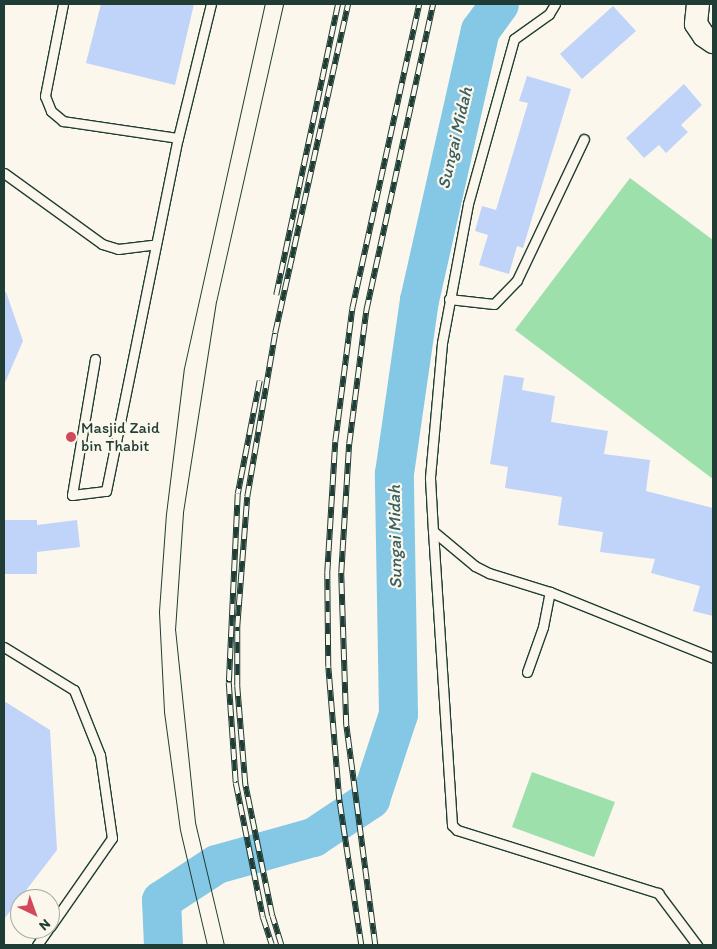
<!DOCTYPE html>
<style>
body{margin:0}
#map{position:relative;width:717px;height:949px;overflow:hidden;background:#fbf7ec;font-family:Itim,sans-serif}
div>[style]{position:absolute}
.green>*{inset:0;background:#9ee0ab}
.river>*{height:39px;margin:-19.5px;padding:0 19.5px;transform-origin:19.5px;border-radius:19.5px;background:#84c8e5}
.building>*{inset:0;background:#c0d3f8}
.roads{filter:drop-shadow(1px 0 #1f3d34) drop-shadow(-1px 0 #1f3d34) drop-shadow(0 1px #1f3d34) drop-shadow(0 -1px #1f3d34)}
.service>*{height:9px;margin:-4.5px;padding:0 4.5px;transform-origin:4.5px;border-radius:4.5px;background:#fbf7ec}
.tertiary>*{height:22px;margin:-11px;padding:0 11px;transform-origin:11px;border-radius:11px;background:#fbf7ec}
.tram>*{height:1px;margin:-0.5px;padding:0 0.5px;transform-origin:0.5px;border-radius:0.5px;background:#1f3d34}
.rail>*{height:5.5px;margin-top:-2.75px;transform-origin:0;background:repeating-linear-gradient(90deg,#fbf7ec 0 11px,#1f3d34 0 22px);box-sizing:border-box;border-block:1px solid #1f3d34}
.dots>*{width:14px;height:14px;translate:-50% -50%;box-sizing:border-box;border:2px solid #fbf7ec;border-radius:50%}
span{translate:-50% -50%;white-space:nowrap;text-align:center;line-height:1.15;-webkit-text-stroke:4.5px #fbf7ec;paint-order:stroke}
.poi-label{font-size:16px;color:#1f3d34}
.left{translate:0 -50%;text-align:left}
.water-label{font-size:18px;color:#386060;font-style:italic}
.frame{position:absolute;inset:0;border:5px solid #1f3d34;pointer-events:none}
.north{position:absolute;left:10px;top:889px;width:50px;height:50px;box-sizing:border-box;background:#fbf7ec;border:1px solid #a3ada2;border-radius:50%;rotate:138deg;font-size:14px;font-weight:700;line-height:20px;text-align:center;color:#1f3d34}
.north::after{content:'';display:block;margin:auto;width:18px;height:22px;background:#d1495b;clip-path:polygon(50% 0,100% 100%,50% 72%,0 100%)}
</style>
<div id="map">
<div class="green">
<div style="clip-path:polygon(630px 178px,713px 240px,713px 479px,515px 330px)"></div>
<div style="clip-path:polygon(532px 772px,615px 802px,594px 857px,512px 827px)"></div>
</div>
<div class="river">
<div style="left:163px;top:945px;width:45px;rotate:-92.5deg"></div>
<div style="left:161px;top:900px;width:66px;rotate:-33.2deg"></div>
<div style="left:216px;top:864px;width:101px;rotate:-15.6deg"></div>
<div style="left:313px;top:837px;width:69px;rotate:-33.7deg"></div>
<div style="left:370px;top:799px;width:89px;rotate:-71.8deg"></div>
<div style="left:398px;top:714px;width:241px;rotate:-91deg"></div>
<div style="left:394px;top:473px;width:175px;rotate:-81.8deg"></div>
<div style="left:419px;top:300px;width:277px;rotate:-77.3deg"></div>
<div style="left:480px;top:30px;width:32px;rotate:-54deg"></div>
</div>
<div class="building">
<div style="clip-path:polygon(101px 4px,194px 4px,175px 85px,86px 63px)"></div>
<div style="clip-path:polygon(613px 6px,636px 31px,582px 79px,560px 54px)"></div>
<div style="clip-path:polygon(527px 76px,571px 89px,523px 248px,517px 246px,509px 274px,479px 265px,488px 235px,475px 231px,482px 206px,496px 210px,528px 103px,519px 101px)"></div>
<div style="clip-path:polygon(684px 84px,702px 105px,681px 125px,688px 132px,666px 153px,659px 145px,644px 158px,626px 138px)"></div>
<div style="clip-path:polygon(6px 292px,23px 341px,4px 385px,4px 293px)"></div>
<div style="clip-path:polygon(504px 375px,524px 378px,522px 390px,555px 396px,551px 422px,608px 431px,604px 454px,650px 460px,646px 491px,713px 508px,713px 616px,693px 611px,700px 586px,651px 573px,655px 559px,600px 552px,603px 532px,558px 525px,562px 497px,505px 488px,508px 467px,490px 464px)"></div>
<div style="clip-path:polygon(4px 520px,37px 520px,37px 525px,77px 520px,80px 547px,37px 552px,37px 574px,4px 574px)"></div>
<div style="clip-path:polygon(4px 701px,50px 730px,57px 850px,4px 919px)"></div>
</div>
<div class="roads">
<div class="service">
<div style="left:63px;top:4px;width:94px;rotate:101.1deg"></div>
<div style="left:45px;top:96px;width:16px;rotate:68deg"></div>
<div style="left:51px;top:111px;width:16px;rotate:40deg"></div>
<div style="left:63px;top:121px;width:116px;rotate:8.4deg"></div>
<div style="left:555px;top:4px;width:12px;rotate:121deg"></div>
<div style="left:549px;top:14px;width:43px;rotate:144.5deg"></div>
<div style="left:514px;top:39px;width:171px;rotate:105.6deg"></div>
<div style="left:468px;top:204px;width:141px;rotate:100.6deg"></div>
<div style="left:442px;top:343px;width:136px;rotate:95.1deg"></div>
<div style="left:430px;top:478px;width:53px;rotate:86.8deg"></div>
<div style="left:433px;top:531px;width:55px;rotate:39.8deg"></div>
<div style="left:475px;top:566px;width:16px;rotate:27deg"></div>
<div style="left:489px;top:573px;width:64px;rotate:17.3deg"></div>
<div style="left:550px;top:592px;width:176px;rotate:22deg"></div>
<div style="left:4px;top:173px;width:121px;rotate:35.9deg"></div>
<div style="left:102px;top:244px;width:17px;rotate:17deg"></div>
<div style="left:118px;top:249px;width:38px;rotate:-7deg"></div>
<div style="left:449px;top:299px;width:45px;rotate:6.3deg"></div>
<div style="left:494px;top:304px;width:33px;rotate:-46deg"></div>
<div style="left:517px;top:280px;width:156px;rotate:-64.6deg"></div>
<div style="left:95px;top:359px;width:138px;rotate:99.6deg"></div>
<div style="left:72px;top:495px;width:34px;rotate:-7deg"></div>
<div style="left:106px;top:491px;width:360px;rotate:-78.5deg"></div>
<div style="left:178px;top:138px;width:138px;rotate:-76.2deg"></div>
<div style="left:433px;top:531px;width:295px;rotate:86.3deg"></div>
<div style="left:452px;top:825px;width:7px;rotate:45deg"></div>
<div style="left:457px;top:830px;width:211px;rotate:17.4deg"></div>
<div style="left:658px;top:893px;width:65px;rotate:53.1deg"></div>
<div style="left:4px;top:647px;width:82px;rotate:31.6deg"></div>
<div style="left:74px;top:690px;width:70px;rotate:68.2deg"></div>
<div style="left:100px;top:755px;width:84px;rotate:81.8deg"></div>
<div style="left:112px;top:838px;width:108px;rotate:124.9deg"></div>
<div style="left:527px;top:672px;width:48px;rotate:-70.4deg"></div>
<div style="left:543px;top:627px;width:36px;rotate:-79deg"></div>
<div style="left:37px;top:945px;width:19px;rotate:-55deg"></div>
</div>
<div class="tertiary">
<div style="left:698px;top:4px;width:20px;rotate:96deg"></div>
<div style="left:696px;top:24px;width:14px;rotate:56deg"></div>
<div style="left:704px;top:36px;width:11px;rotate:34deg"></div>
</div>
</div>
<div class="tram">
<div style="left:207px;top:945px;width:118px;rotate:-103.2deg"></div>
<div style="left:180px;top:830px;width:120px;rotate:-97.7deg"></div>
<div style="left:164px;top:711px;width:100px;rotate:-92.9deg"></div>
<div style="left:159px;top:611px;width:97px;rotate:-85.9deg"></div>
<div style="left:166px;top:514px;width:147px;rotate:-83deg"></div>
<div style="left:184px;top:368px;width:373px;rotate:-77.5deg"></div>
<div style="left:224px;top:945px;width:126px;rotate:-103.3deg"></div>
<div style="left:195px;top:822px;width:193px;rotate:-95.9deg"></div>
<div style="left:175px;top:630px;width:118px;rotate:-86.1deg"></div>
<div style="left:183px;top:512px;width:213px;rotate:-81.1deg"></div>
<div style="left:216px;top:302px;width:305px;rotate:-77.3deg"></div>
</div>
<div class="rail">
<div style="left:276px;top:295px;width:298px;rotate:-78deg"></div>
<div style="left:260px;top:381px;width:115px;rotate:101deg"></div>
<div style="left:238px;top:494px;width:189px;rotate:92.7deg"></div>
<div style="left:229px;top:683px;width:100px;rotate:86deg"></div>
<div style="left:236px;top:783px;width:137px;rotate:78.6deg"></div>
<div style="left:263px;top:917px;width:29px;rotate:72deg"></div>
<div style="left:281px;top:945px;width:30px;rotate:-107deg"></div>
<div style="left:272px;top:916px;width:135px;rotate:-101.6deg"></div>
<div style="left:245px;top:784px;width:98px;rotate:-94.7deg"></div>
<div style="left:237px;top:686px;width:59px;rotate:-90deg"></div>
<div style="left:237px;top:627px;width:130px;rotate:-85.6deg"></div>
<div style="left:247px;top:497px;width:166px;rotate:-80.3deg"></div>
<div style="left:275px;top:333px;width:337px;rotate:-77.5deg"></div>
<div style="left:361px;top:945px;width:147px;rotate:-98.6deg"></div>
<div style="left:339px;top:800px;width:133px;rotate:-94.7deg"></div>
<div style="left:328px;top:667px;width:94px;rotate:-90.6deg"></div>
<div style="left:327px;top:573px;width:131px;rotate:-86.5deg"></div>
<div style="left:335px;top:442px;width:134px;rotate:-82.7deg"></div>
<div style="left:352px;top:309px;width:312px;rotate:-77.6deg"></div>
<div style="left:375px;top:945px;width:221px;rotate:-97.5deg"></div>
<div style="left:346px;top:726px;width:153px;rotate:-91.9deg"></div>
<div style="left:341px;top:573px;width:129px;rotate:-86.5deg"></div>
<div style="left:349px;top:444px;width:134px;rotate:-82.7deg"></div>
<div style="left:366px;top:311px;width:314px;rotate:-77.7deg"></div>
</div>
<div class="dots">
<div style="left:71px;top:437px;background:#d1495b"></div>
</div>
<div class="poi-label">
<span class="left" style="left:81px;top:437px">Masjid Zaid<br>bin Thabit</span>
</div>
<div class="water-label">
<span style="left:455px;top:138px;rotate:-77deg">Sungai Midah</span>
<span style="left:395px;top:537px;rotate:-91deg">Sungai Midah</span>
</div>
<div class="frame"></div>
<div class="north">N</div>
</div>
